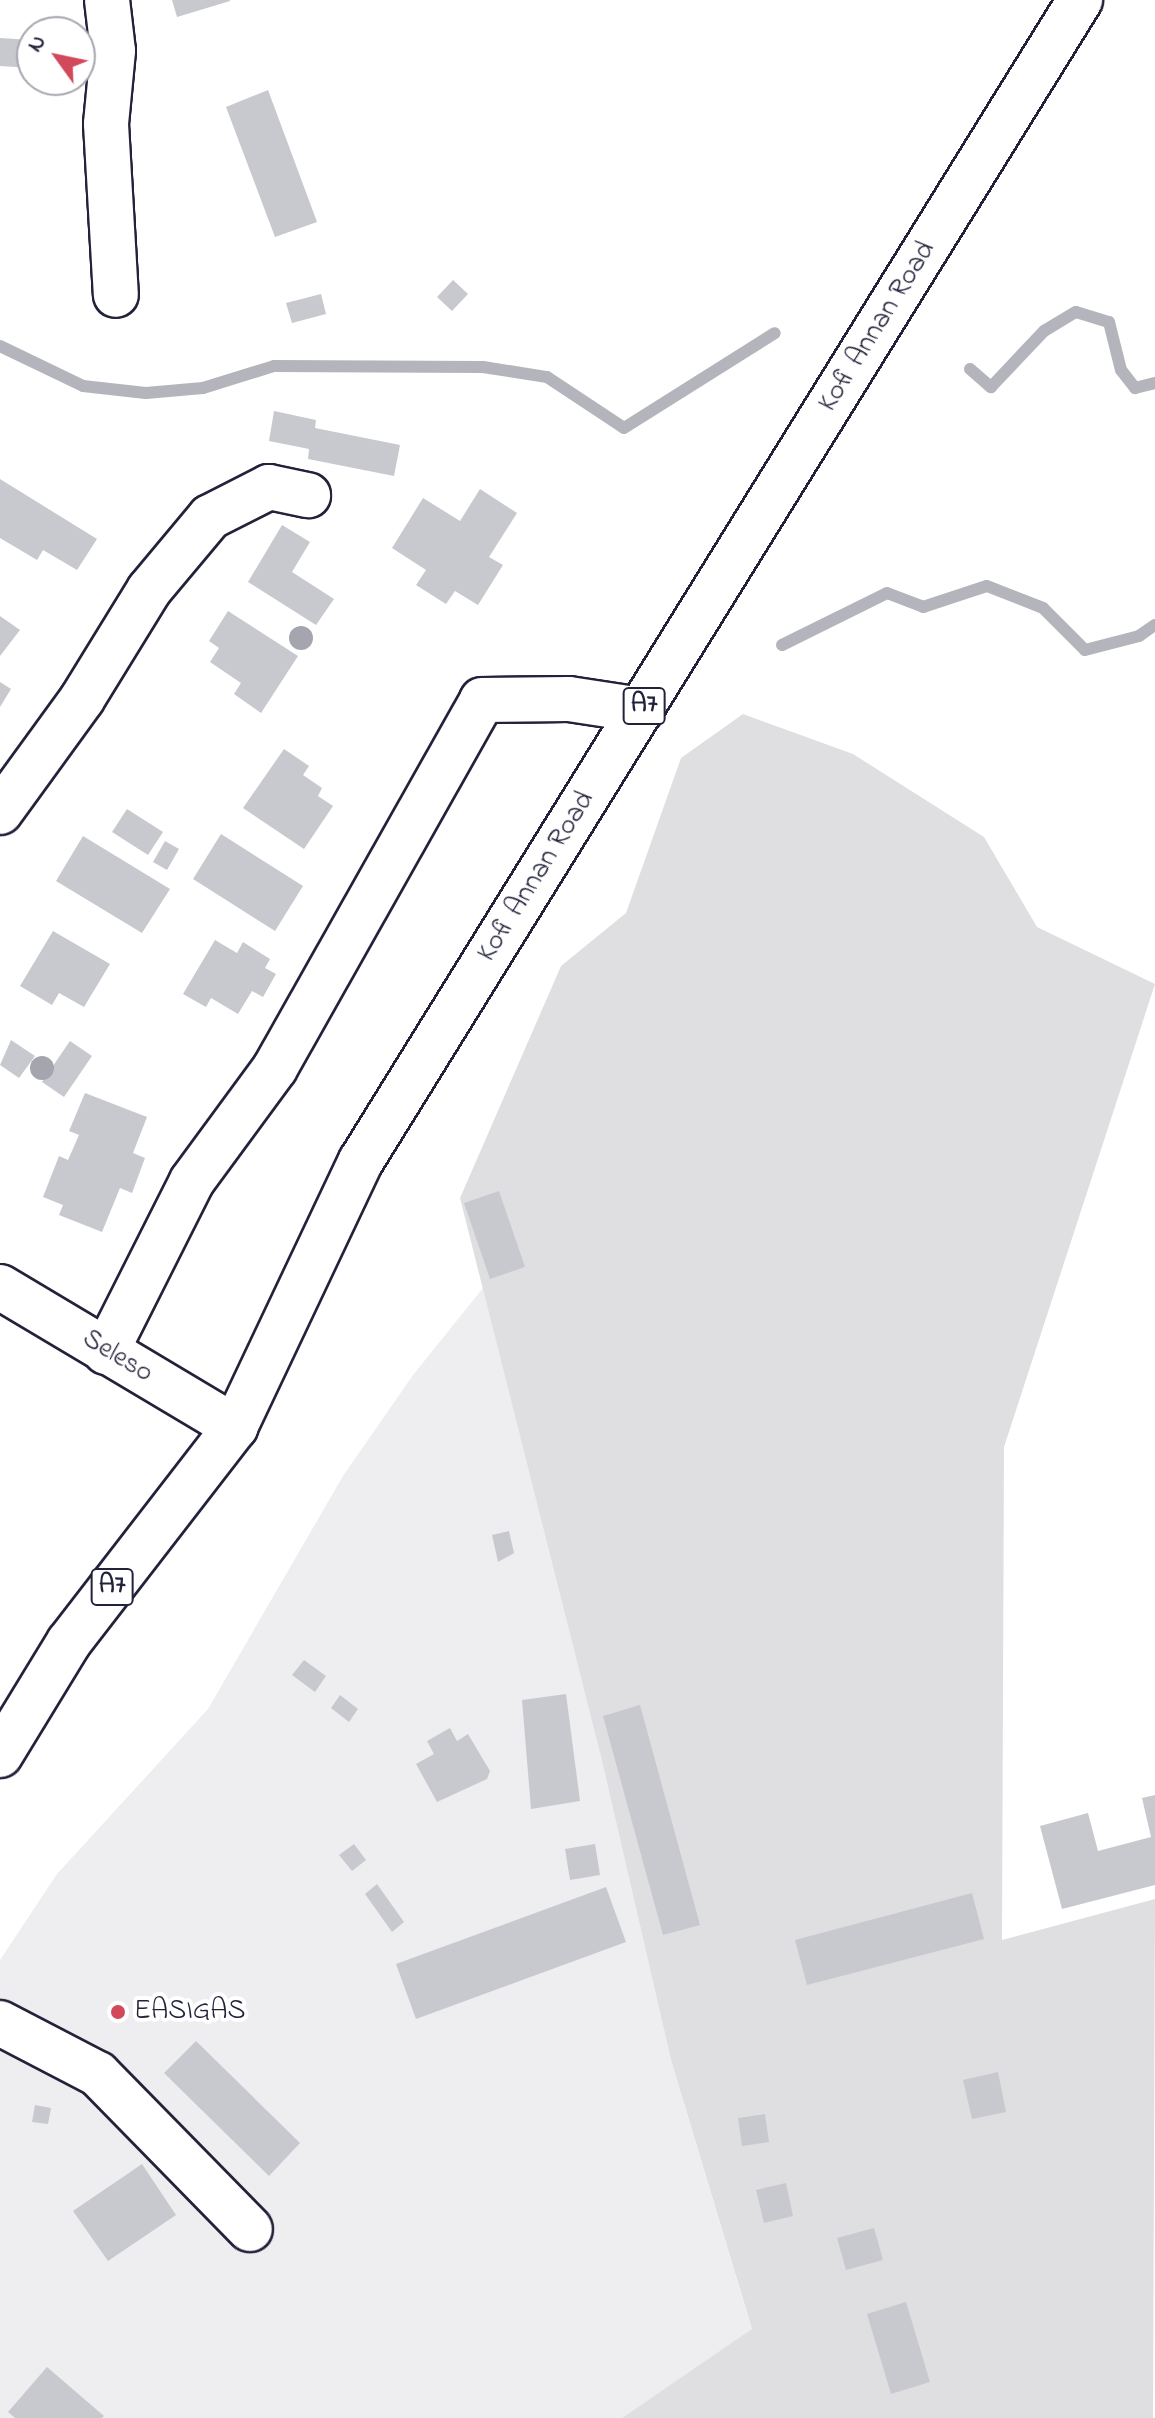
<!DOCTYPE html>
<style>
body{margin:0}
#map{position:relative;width:1155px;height:2418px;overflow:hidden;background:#fff;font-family:"Indie Flower",sans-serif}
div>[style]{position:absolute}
.built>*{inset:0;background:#eeeef1}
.green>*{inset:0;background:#dfdfe2}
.stream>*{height:12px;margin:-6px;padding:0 6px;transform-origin:6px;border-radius:6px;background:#b4b4bc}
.building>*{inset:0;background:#c8c8cf}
.roads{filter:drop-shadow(2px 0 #22223b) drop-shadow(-2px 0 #22223b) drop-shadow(0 2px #22223b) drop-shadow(0 -2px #22223b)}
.minor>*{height:44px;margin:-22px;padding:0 22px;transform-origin:22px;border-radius:22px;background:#fff}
.major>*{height:44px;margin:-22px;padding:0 22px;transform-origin:22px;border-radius:22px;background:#fff}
.trees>*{width:24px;height:24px;margin:-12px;border-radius:50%;background:#a5a5af}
.dots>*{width:22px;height:22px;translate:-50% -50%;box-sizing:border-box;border:4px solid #fff;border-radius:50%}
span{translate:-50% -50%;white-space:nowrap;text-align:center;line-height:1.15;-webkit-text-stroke:8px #fff;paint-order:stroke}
.shield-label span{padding:2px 6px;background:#fff;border:2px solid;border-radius:6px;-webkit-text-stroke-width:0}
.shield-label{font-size:26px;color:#22223b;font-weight:700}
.street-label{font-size:28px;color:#22223b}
.poi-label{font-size:28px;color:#22223b}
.left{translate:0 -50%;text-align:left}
.north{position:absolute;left:16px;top:16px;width:80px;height:80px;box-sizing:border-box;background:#fff;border:2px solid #a7a7b1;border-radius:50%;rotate:303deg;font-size:22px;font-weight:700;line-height:32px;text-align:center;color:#22223b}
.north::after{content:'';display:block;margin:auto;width:28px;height:36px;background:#d1495b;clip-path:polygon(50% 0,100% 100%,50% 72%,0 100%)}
</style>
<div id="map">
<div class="built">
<div style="clip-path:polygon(483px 1288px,602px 1761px,671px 2060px,752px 2330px,622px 2418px,0 2418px,0 1960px,57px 1874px,208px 1709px,343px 1476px,413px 1375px)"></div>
</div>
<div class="green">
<div style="clip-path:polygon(743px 714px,853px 754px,984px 837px,1037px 927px,1155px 984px,1004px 1447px,1002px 1940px,1155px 1899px,1153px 2418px,622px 2418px,752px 2329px,671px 2060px,602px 1761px,460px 1198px,561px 966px,626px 913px,681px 758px)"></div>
</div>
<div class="stream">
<div style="left:0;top:346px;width:92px;rotate:25.7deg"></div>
<div style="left:83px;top:386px;width:63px;rotate:6.3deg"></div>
<div style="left:146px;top:393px;width:57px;rotate:-5deg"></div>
<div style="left:203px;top:388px;width:74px;rotate:-17.2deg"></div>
<div style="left:274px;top:366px;width:209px;rotate:0.3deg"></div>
<div style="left:483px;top:367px;width:65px;rotate:8.9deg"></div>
<div style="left:547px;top:377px;width:92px;rotate:33.5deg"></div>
<div style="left:624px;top:428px;width:178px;rotate:-32.2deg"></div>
<div style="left:970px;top:369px;width:28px;rotate:41deg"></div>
<div style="left:991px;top:387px;width:77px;rotate:-46.6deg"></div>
<div style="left:1044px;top:331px;width:37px;rotate:-31deg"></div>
<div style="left:1076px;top:312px;width:34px;rotate:17deg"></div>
<div style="left:1109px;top:322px;width:49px;rotate:76deg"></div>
<div style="left:1121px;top:370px;width:23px;rotate:52deg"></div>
<div style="left:1135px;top:388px;width:21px;rotate:-14deg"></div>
<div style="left:782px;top:645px;width:117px;rotate:-26.3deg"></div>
<div style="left:887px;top:593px;width:39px;rotate:21deg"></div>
<div style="left:923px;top:607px;width:67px;rotate:-18.2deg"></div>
<div style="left:987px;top:586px;width:60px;rotate:21.4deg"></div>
<div style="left:1043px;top:608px;width:59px;rotate:45deg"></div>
<div style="left:1085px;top:650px;width:56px;rotate:-14.5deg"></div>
<div style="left:1139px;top:636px;width:19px;rotate:-35deg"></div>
</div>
<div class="building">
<div style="clip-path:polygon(172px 0,230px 0,230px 1px,177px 17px)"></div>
<div style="clip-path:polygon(0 38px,32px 40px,32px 68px,0 66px)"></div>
<div style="clip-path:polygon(80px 44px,109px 46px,107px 74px,80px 72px)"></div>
<div style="clip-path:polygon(268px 90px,317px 222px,275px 237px,226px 107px)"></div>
<div style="clip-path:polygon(453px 280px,468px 294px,452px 311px,437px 297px)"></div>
<div style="clip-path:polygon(321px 294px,326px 314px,292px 323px,286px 303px)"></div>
<div style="clip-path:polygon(274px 411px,316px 420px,315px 428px,400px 445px,394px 476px,308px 459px,309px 449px,269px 441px)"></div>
<div style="clip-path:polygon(0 479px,97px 539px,77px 570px,43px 550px,37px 560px,0 538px)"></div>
<div style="clip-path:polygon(480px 489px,517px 513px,489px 557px,503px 565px,478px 605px,455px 591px,446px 604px,416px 585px,426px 570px,392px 548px,423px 498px,460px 521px)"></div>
<div style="clip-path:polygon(282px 525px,310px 542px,292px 572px,334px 599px,316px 625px,248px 582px)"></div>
<div style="clip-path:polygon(228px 611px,298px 656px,261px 713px,234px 694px,241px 683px,210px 662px,219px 648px,209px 641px)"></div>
<div style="clip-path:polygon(0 616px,20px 630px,0 656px)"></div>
<div style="clip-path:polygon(0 682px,11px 689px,0 707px)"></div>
<div style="clip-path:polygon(284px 749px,309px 766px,303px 775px,322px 788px,318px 796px,333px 806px,304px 849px,243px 808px)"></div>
<div style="clip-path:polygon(127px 809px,163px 832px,148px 855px,112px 832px)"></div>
<div style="clip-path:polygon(221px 834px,303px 886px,275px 931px,193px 879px)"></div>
<div style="clip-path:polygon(83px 836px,170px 889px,142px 933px,56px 881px)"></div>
<div style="clip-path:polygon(165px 841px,179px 849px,167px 870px,153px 862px)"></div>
<div style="clip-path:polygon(53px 931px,110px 964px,84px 1007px,59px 993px,52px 1005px,20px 986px)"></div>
<div style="clip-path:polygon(215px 940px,237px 953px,243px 942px,270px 959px,265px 968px,276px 974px,263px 997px,252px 991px,238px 1014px,211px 998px,206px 1007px,183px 994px)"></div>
<div style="clip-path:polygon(11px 1040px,35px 1056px,19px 1078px,0 1065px)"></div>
<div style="clip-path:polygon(70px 1041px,92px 1056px,64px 1097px,42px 1082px)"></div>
<div style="clip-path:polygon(85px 1093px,147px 1117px,133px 1153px,145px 1158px,132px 1193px,120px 1188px,102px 1232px,59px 1215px,63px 1205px,43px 1197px,59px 1156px,68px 1160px,79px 1135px,69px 1131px)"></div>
<div style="clip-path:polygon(499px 1191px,525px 1267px,490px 1279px,464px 1203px)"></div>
<div style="clip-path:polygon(509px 1531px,514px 1553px,498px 1562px,492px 1535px)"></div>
<div style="clip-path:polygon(304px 1660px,326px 1676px,315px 1692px,292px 1675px)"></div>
<div style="clip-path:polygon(566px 1694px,580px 1801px,531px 1809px,522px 1700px)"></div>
<div style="clip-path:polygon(340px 1695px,358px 1709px,349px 1722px,331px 1708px)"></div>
<div style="clip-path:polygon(640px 1705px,700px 1925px,663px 1935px,603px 1716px)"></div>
<div style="clip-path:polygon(450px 1728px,457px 1741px,468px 1734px,490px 1771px,487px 1779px,437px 1802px,416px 1764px,434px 1754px,427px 1741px)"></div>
<div style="clip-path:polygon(1155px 1795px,1155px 1885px,1062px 1909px,1040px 1826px,1088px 1813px,1098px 1851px,1151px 1837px,1142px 1798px)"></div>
<div style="clip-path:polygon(354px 1844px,366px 1860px,352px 1871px,339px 1855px)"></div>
<div style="clip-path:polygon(595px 1844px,600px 1875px,570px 1880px,565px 1849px)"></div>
<div style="clip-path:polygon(377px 1884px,404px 1922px,392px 1932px,365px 1894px)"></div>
<div style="clip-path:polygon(606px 1887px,626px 1942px,416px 2019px,396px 1964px)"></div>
<div style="clip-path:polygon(972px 1893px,984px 1939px,807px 1985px,795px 1940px)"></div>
<div style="clip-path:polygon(196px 2041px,300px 2143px,269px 2176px,164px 2073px)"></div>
<div style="clip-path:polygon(998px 2072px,1006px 2112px,972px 2119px,963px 2080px)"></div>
<div style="clip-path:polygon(35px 2105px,51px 2108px,48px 2124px,32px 2122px)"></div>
<div style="clip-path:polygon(765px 2114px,769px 2142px,742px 2146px,738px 2118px)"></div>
<div style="clip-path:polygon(142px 2164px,176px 2215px,108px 2261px,73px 2211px)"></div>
<div style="clip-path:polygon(786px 2183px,793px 2216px,764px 2223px,756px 2190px)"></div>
<div style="clip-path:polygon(874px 2228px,883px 2260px,846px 2270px,837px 2238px)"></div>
<div style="clip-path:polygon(906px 2302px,930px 2382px,891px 2394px,867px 2314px)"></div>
<div style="clip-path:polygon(47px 2367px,104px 2416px,102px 2418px,15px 2418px,8px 2412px)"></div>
</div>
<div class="roads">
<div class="minor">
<div style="left:107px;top:0;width:51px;rotate:83.3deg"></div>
<div style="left:113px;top:51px;width:73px;rotate:95.5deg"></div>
<div style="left:106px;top:124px;width:171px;rotate:86.7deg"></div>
<div style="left:0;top:812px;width:140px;rotate:-54deg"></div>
<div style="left:82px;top:699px;width:128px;rotate:-58.4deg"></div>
<div style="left:149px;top:590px;width:95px;rotate:-50.1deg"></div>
<div style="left:210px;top:517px;width:66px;rotate:-27deg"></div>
<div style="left:269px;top:487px;width:40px;rotate:12deg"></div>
<div style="left:106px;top:1352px;width:191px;rotate:-63.3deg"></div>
<div style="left:192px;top:1181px;width:140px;rotate:-53.7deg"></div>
<div style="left:275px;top:1068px;width:422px;rotate:-60.6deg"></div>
<div style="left:482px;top:700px;width:87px;rotate:-0.7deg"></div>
<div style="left:569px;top:699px;width:73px;rotate:8.7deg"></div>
<div style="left:0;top:2023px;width:110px;rotate:27.5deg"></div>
<div style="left:98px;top:2074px;width:217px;rotate:45.6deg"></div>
</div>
<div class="major">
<div style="left:0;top:1287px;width:274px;rotate:30.8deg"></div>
<div style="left:0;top:1755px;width:132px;rotate:-58.6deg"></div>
<div style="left:69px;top:1642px;width:272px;rotate:-52.3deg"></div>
<div style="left:235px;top:1427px;width:294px;rotate:-64.7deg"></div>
<div style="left:361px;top:1161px;width:1366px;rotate:-58.23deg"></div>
</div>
</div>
<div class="trees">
<div style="left:301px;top:638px"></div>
<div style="left:42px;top:1068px"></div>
</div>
<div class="dots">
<div style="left:118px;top:2012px;background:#d1495b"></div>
</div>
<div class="shield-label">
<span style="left:644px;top:706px">A7</span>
<span style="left:112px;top:1587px">A7</span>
</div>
<div class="street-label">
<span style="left:878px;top:327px;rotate:-58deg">Kofi Annan Road</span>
<span style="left:537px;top:877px;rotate:-58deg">Kofi Annan Road</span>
<span style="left:117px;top:1357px;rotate:31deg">Seleso</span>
</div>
<div class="poi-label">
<span class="left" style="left:134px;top:2012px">EASIGAS</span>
</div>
<div class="north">N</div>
</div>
